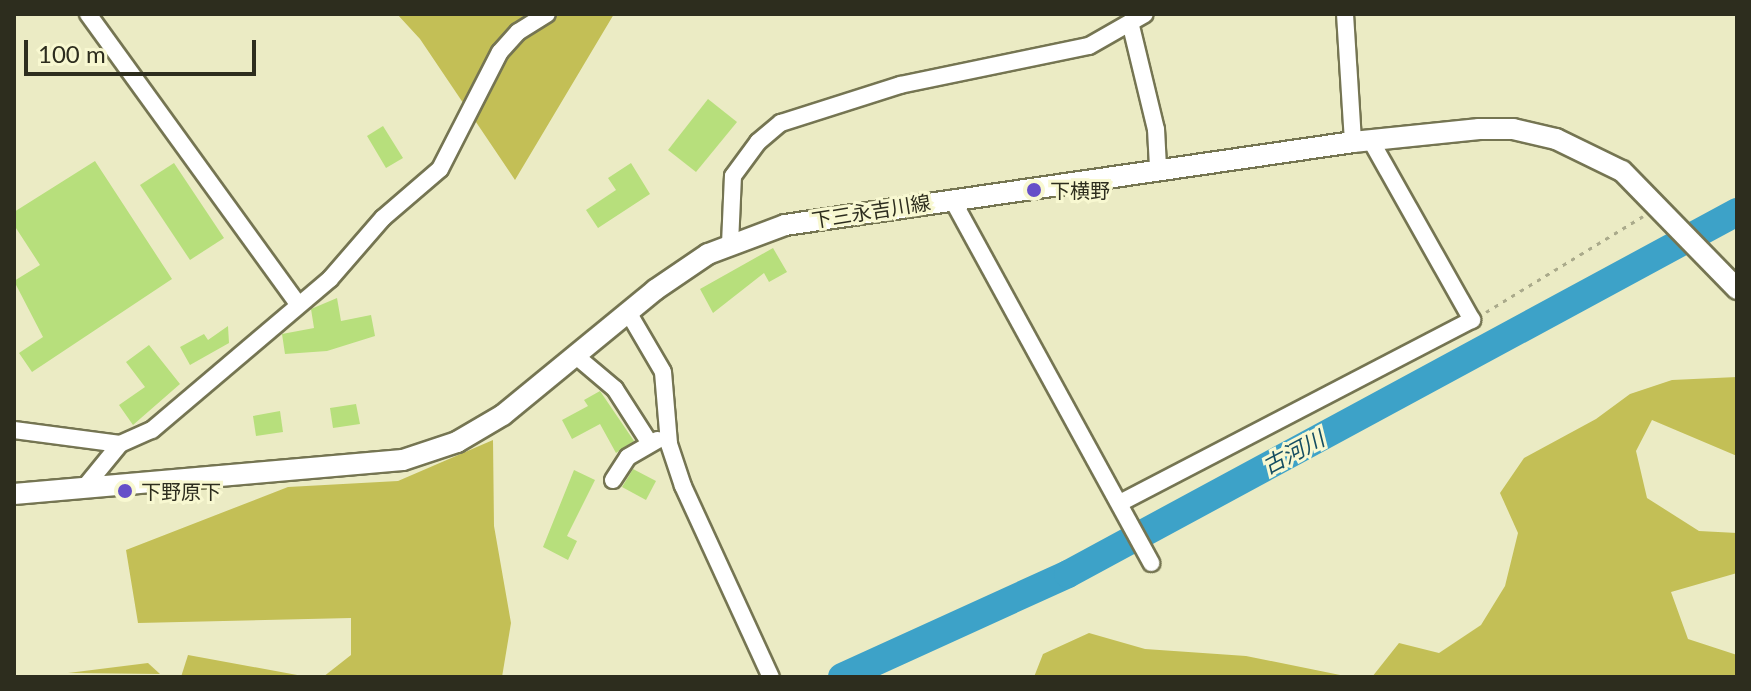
<!DOCTYPE html>
<meta charset="utf-8">
<style>
body{margin:0}
#map{position:relative;width:1751px;height:691px;overflow:hidden;background:#ebebc4;font-family:Lato,"Noto Sans JP",sans-serif}
div>[style]{position:absolute}
.green>*{inset:0;background:#c3bf56}
.river>*{height:28px;margin:-14px;padding:0 14px;transform-origin:14px;border-radius:14px;background:#3da2c8}
.building>*{inset:0;background:#b7df7c}
.path>*{height:3px;margin-top:-1.5px;transform-origin:0;background:repeating-linear-gradient(90deg,#aaaa8b 0 4px,transparent 0 10px)}
.roads{filter:drop-shadow(2px 0 #757552) drop-shadow(-2px 0 #757552) drop-shadow(0 2px #757552) drop-shadow(0 -2px #757552)}
.minor>*{height:16px;margin:-8px;padding:0 8px;transform-origin:8px;border-radius:8px;background:#fff}
.major>*{height:20px;margin:-10px;padding:0 10px;transform-origin:10px;border-radius:10px;background:#fff}
.dots>*{width:22px;height:22px;translate:-50% -50%;box-sizing:border-box;border:4px solid #f8f8d1;border-radius:50%}
span{translate:-50% -50%;white-space:nowrap;text-align:center;line-height:1.15;-webkit-text-stroke:6px #f8f8d1;paint-order:stroke}
.poi-label{font-size:20px;color:#2d2d1e}
.left{translate:0 -50%;text-align:left}
.street-label{font-size:20px;color:#2d2d1e}
.water-label{font-size:22px;color:#164e62;font-style:italic}
.frame{position:absolute;inset:0;border:16px solid #2d2d1e;pointer-events:none}
.scale{position:absolute;left:24px;top:40px;width:232px;height:36px;box-sizing:border-box;border:4px solid #2d2d1e;border-top:0;padding-left:10px;font-size:24px;line-height:28px;white-space:nowrap;color:#2d2d1e;-webkit-text-stroke:6px #f8f8d1;paint-order:stroke}
</style>
<div id="map">
<div class="green">
<div style="clip-path:polygon(397px 14px,614px 14px,515px 180px,420px 39px)"></div>
<div style="clip-path:polygon(1737px 377px,1737px 456px,1652px 420px,1636px 451px,1647px 498px,1699px 531px,1737px 533px,1737px 573px,1671px 592px,1688px 639px,1737px 655px,1737px 677px,1372px 677px,1399px 643px,1439px 653px,1481px 625px,1505px 586px,1518px 533px,1500px 493px,1524px 458px,1596px 419px,1630px 394px,1672px 380px)"></div>
<div style="clip-path:polygon(493px 440px,494px 526px,511px 623px,502px 677px,323px 677px,351px 655px,351px 618px,138px 623px,126px 550px,288px 487px,398px 481px)"></div>
<div style="clip-path:polygon(1089px 633px,1145px 649px,1246px 656px,1350px 677px,1034px 677px,1043px 654px)"></div>
<div style="clip-path:polygon(188px 655px,308px 677px,181px 677px)"></div>
<div style="clip-path:polygon(148px 663px,160px 674px,68px 673px)"></div>
</div>
<div class="river">
<div style="left:842px;top:677px;width:248px;rotate:-24.5deg"></div>
<div style="left:1068px;top:574px;width:761px;rotate:-28.42deg"></div>
</div>
<div class="building">
<div style="clip-path:polygon(708px 99px,737px 122px,696px 172px,668px 150px)"></div>
<div style="clip-path:polygon(383px 126px,403px 158px,386px 168px,367px 136px)"></div>
<div style="clip-path:polygon(95px 161px,172px 279px,32px 372px,19px 353px,43px 337px,14px 281px,40px 265px,14px 225px,14px 212px)"></div>
<div style="clip-path:polygon(174px 163px,224px 238px,190px 260px,140px 185px)"></div>
<div style="clip-path:polygon(631px 163px,650px 194px,598px 228px,586px 210px,616px 190px,608px 178px)"></div>
<div style="clip-path:polygon(773px 248px,787px 272px,769px 282px,764px 273px,713px 313px,700px 289px)"></div>
<div style="clip-path:polygon(337px 298px,341px 321px,371px 315px,375px 336px,327px 351px,285px 354px,282px 334px,314px 328px,311px 309px)"></div>
<div style="clip-path:polygon(228px 326px,229px 343px,190px 365px,180px 347px,204px 334px,208px 340px)"></div>
<div style="clip-path:polygon(149px 345px,180px 384px,133px 425px,119px 405px,145px 387px,126px 362px)"></div>
<div style="clip-path:polygon(600px 391px,634px 441px,616px 453px,600px 424px,572px 439px,562px 420px,588px 406px,584px 400px)"></div>
<div style="clip-path:polygon(356px 404px,360px 424px,333px 428px,330px 408px)"></div>
<div style="clip-path:polygon(280px 411px,283px 432px,256px 436px,253px 416px)"></div>
<div style="clip-path:polygon(633px 469px,656px 481px,646px 500px,622px 487px)"></div>
<div style="clip-path:polygon(574px 470px,595px 480px,567px 536px,577px 541px,568px 560px,543px 547px)"></div>
</div>
<div class="path">
<div style="left:1486px;top:312px;width:184px;rotate:-31.4deg"></div>
</div>
<div class="roads">
<div class="minor">
<div style="left:88px;top:14px;width:357px;rotate:54.1deg"></div>
<div style="left:1345px;top:14px;width:128px;rotate:86.4deg"></div>
<div style="left:1131px;top:26px;width:106px;rotate:76.4deg"></div>
<div style="left:1156px;top:129px;width:39px;rotate:87deg"></div>
<div style="left:952px;top:199px;width:415px;rotate:61.3deg"></div>
<div style="left:730px;top:244px;width:68px;rotate:-87.5deg"></div>
<div style="left:733px;top:176px;width:42px;rotate:-53.7deg"></div>
<div style="left:758px;top:142px;width:30px;rotate:-40deg"></div>
<div style="left:781px;top:123px;width:125px;rotate:-17.7deg"></div>
<div style="left:900px;top:85px;width:193px;rotate:-11.7deg"></div>
<div style="left:1089px;top:46px;width:64px;rotate:-29.7deg"></div>
<div style="left:628px;top:312px;width:69px;rotate:59.7deg"></div>
<div style="left:663px;top:372px;width:72px;rotate:85.2deg"></div>
<div style="left:669px;top:444px;width:44px;rotate:71.6deg"></div>
<div style="left:683px;top:486px;width:210px;rotate:65.3deg"></div>
<div style="left:576px;top:356px;width:51px;rotate:40.2deg"></div>
<div style="left:615px;top:389px;width:63px;rotate:57.3deg"></div>
<div style="left:14px;top:430px;width:107px;rotate:7.5deg"></div>
<div style="left:613px;top:480px;width:27px;rotate:-57deg"></div>
<div style="left:628px;top:457px;width:34px;rotate:-30deg"></div>
<div style="left:84px;top:488px;width:57px;rotate:-50.7deg"></div>
<div style="left:120px;top:444px;width:35px;rotate:-24deg"></div>
<div style="left:152px;top:430px;width:233px;rotate:-40.3deg"></div>
<div style="left:330px;top:279px;width:81px;rotate:-49deg"></div>
<div style="left:383px;top:218px;width:75px;rotate:-40.7deg"></div>
<div style="left:440px;top:169px;width:131px;rotate:-62.9deg"></div>
<div style="left:500px;top:52px;width:27px;rotate:-48deg"></div>
<div style="left:518px;top:32px;width:34px;rotate:-32deg"></div>
<div style="left:1120px;top:503px;width:397px;rotate:-27.5deg"></div>
<div style="left:1472px;top:320px;width:206px;rotate:-119.4deg"></div>
</div>
<div class="major">
<div style="left:14px;top:494px;width:390px;rotate:-5deg"></div>
<div style="left:403px;top:460px;width:57px;rotate:-18.4deg"></div>
<div style="left:457px;top:442px;width:53px;rotate:-30.4deg"></div>
<div style="left:503px;top:415px;width:197px;rotate:-39.4deg"></div>
<div style="left:655px;top:290px;width:64px;rotate:-34.2deg"></div>
<div style="left:708px;top:254px;width:82px;rotate:-20.6deg"></div>
<div style="left:785px;top:225px;width:574px;rotate:-8.31deg"></div>
<div style="left:1353px;top:142px;width:127px;rotate:-5.9deg"></div>
<div style="left:1479px;top:129px;width:34px"></div>
<div style="left:1513px;top:129px;width:44px;rotate:13.1deg"></div>
<div style="left:1556px;top:139px;width:73px;rotate:25.9deg"></div>
<div style="left:1622px;top:171px;width:165px;rotate:45.7deg"></div>
</div>
</div>
<div class="dots">
<div style="left:1034px;top:190px;background:#664fc8"></div>
<div style="left:125px;top:491px;background:#664fc8"></div>
</div>
<div class="poi-label">
<span class="left" style="left:1050px;top:190px">下横野</span>
<span class="left" style="left:141px;top:491px">下野原下</span>
</div>
<div class="street-label">
<span style="left:871px;top:211px;rotate:-9deg">下三永吉川線</span>
</div>
<div class="water-label">
<span style="left:1293px;top:452px;rotate:-28deg">古河川</span>
</div>
<div class="frame"></div>
<div class="scale">100 m</div>
</div>
